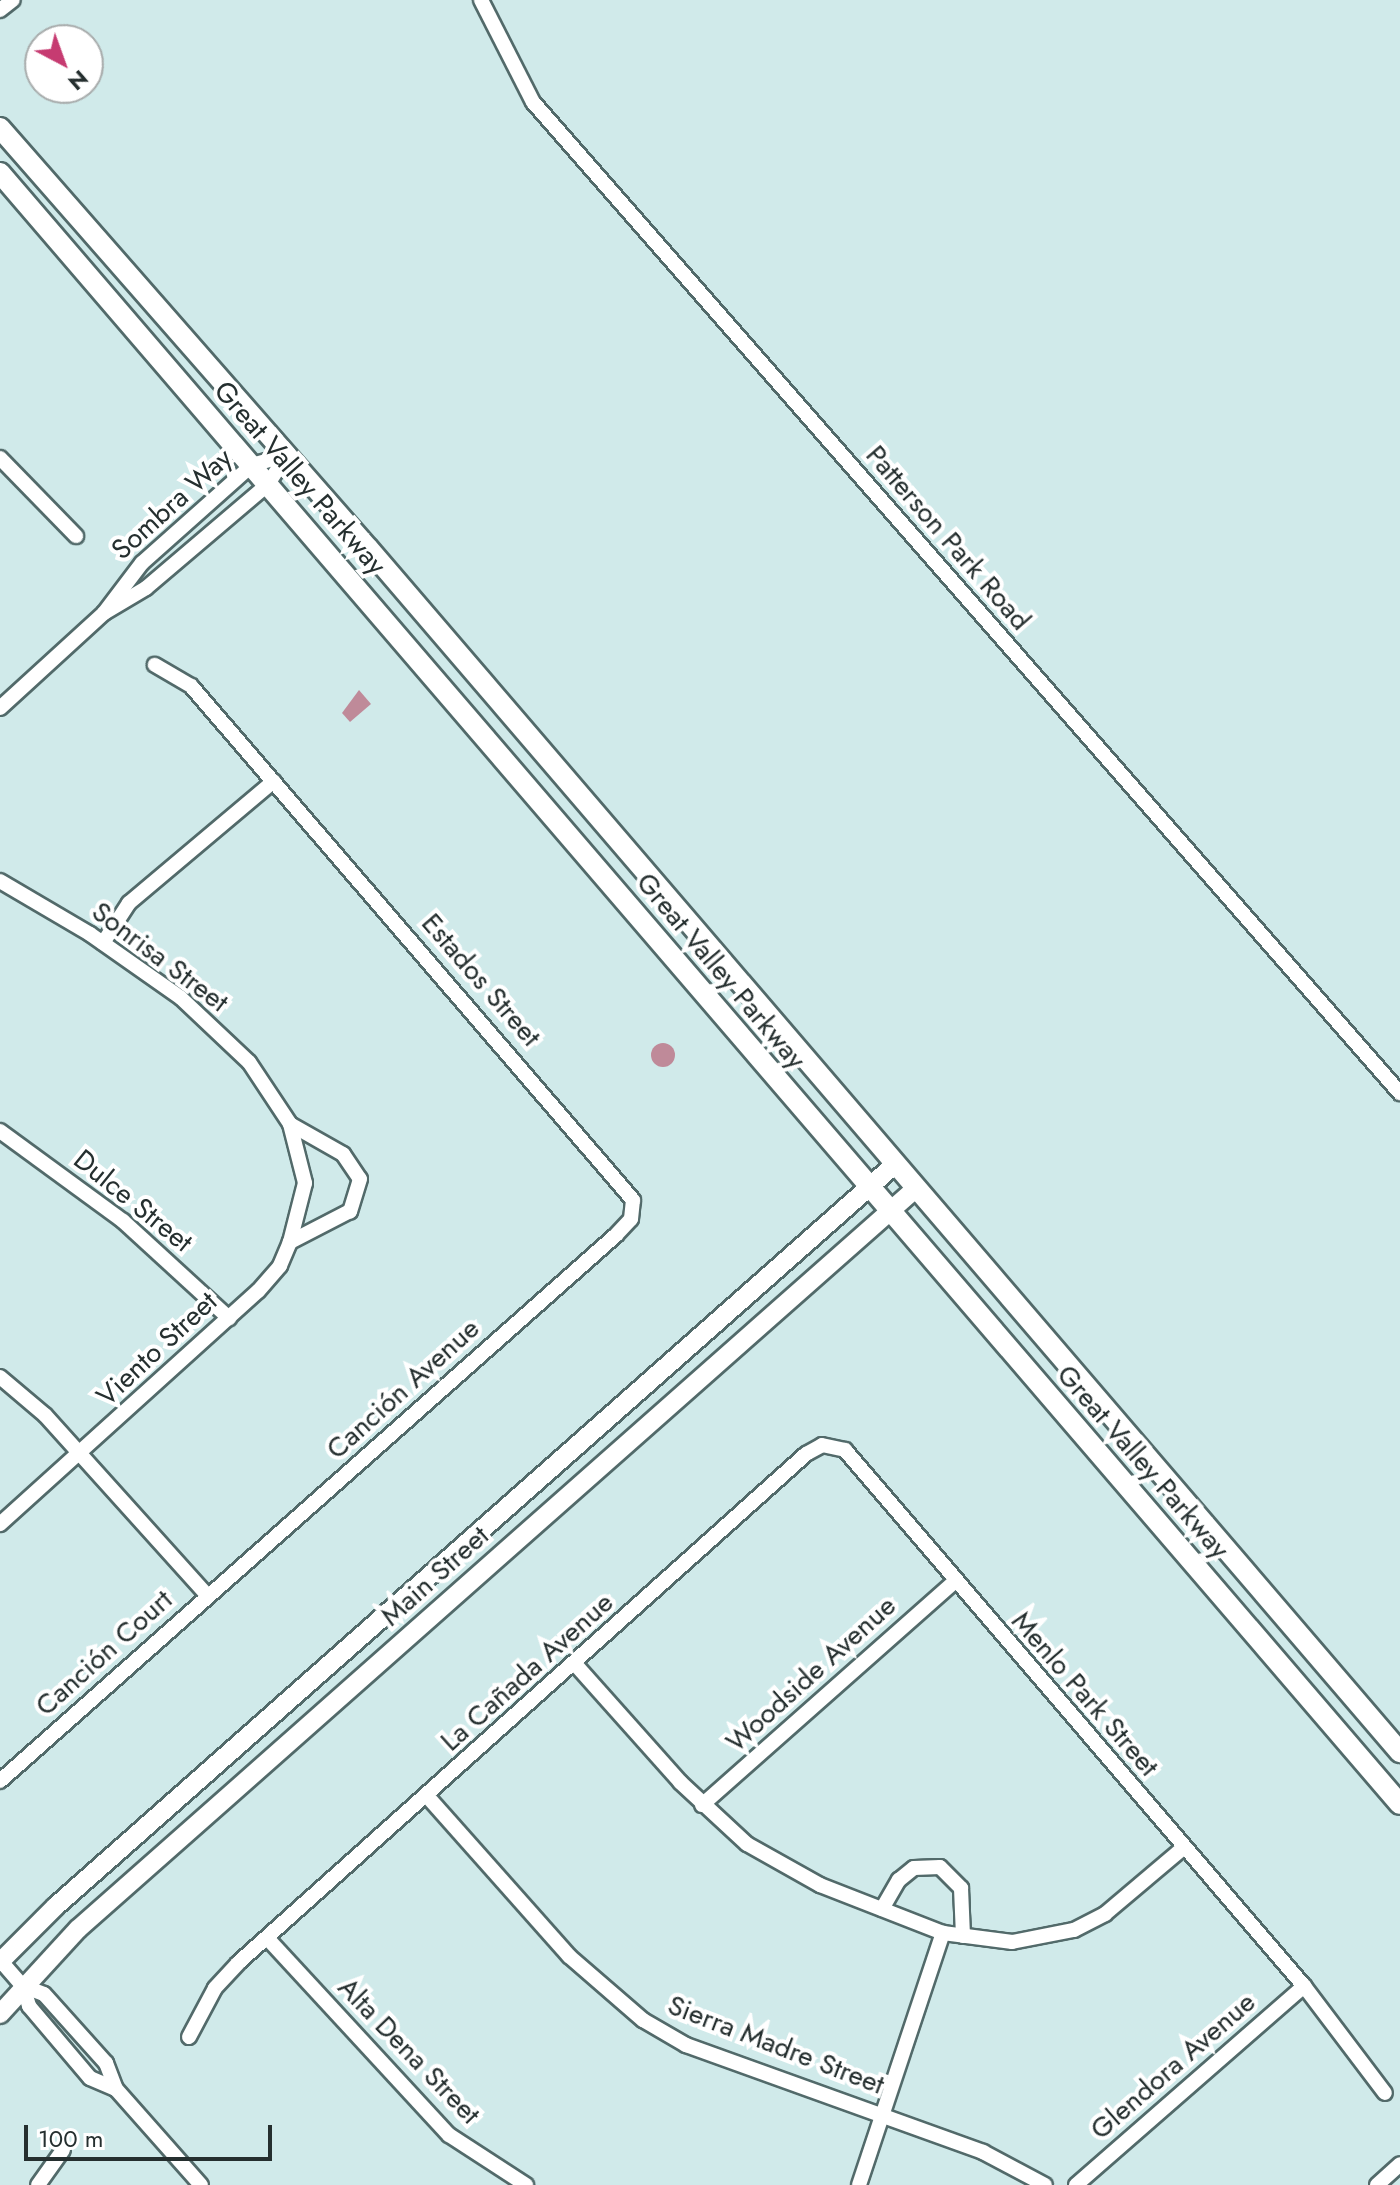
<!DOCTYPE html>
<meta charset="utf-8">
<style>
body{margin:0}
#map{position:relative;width:1400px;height:2185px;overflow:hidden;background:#d0eaea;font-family:Jost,sans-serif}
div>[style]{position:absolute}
.water>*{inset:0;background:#bf8a99}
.round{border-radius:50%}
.roads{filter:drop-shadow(2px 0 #526a6a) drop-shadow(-2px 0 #526a6a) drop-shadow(0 2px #526a6a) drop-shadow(0 -2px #526a6a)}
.minor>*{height:14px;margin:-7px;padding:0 7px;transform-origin:7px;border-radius:7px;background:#fff}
.tertiary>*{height:18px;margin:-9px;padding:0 9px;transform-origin:9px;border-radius:9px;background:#fff}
.secondary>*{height:20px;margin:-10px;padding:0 10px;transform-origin:10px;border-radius:10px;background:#fff}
span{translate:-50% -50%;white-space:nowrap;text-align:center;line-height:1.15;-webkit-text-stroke:8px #fff;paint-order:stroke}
.street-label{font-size:28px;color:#252f2f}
.north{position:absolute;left:24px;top:24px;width:80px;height:80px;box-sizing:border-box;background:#fff;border:2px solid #a8acac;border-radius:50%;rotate:139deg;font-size:22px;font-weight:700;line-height:32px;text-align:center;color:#252f2f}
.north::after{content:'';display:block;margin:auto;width:28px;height:36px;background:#c63b71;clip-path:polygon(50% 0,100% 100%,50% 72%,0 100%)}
.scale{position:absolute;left:24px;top:2125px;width:248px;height:36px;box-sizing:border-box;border:4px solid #252f2f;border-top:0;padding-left:10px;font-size:24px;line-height:28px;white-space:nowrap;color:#252f2f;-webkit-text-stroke:6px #fff;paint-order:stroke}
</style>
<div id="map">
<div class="water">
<div style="clip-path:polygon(359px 690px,371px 704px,350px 722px,342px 713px)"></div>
<div class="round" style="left:651px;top:1043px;width:24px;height:24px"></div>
</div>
<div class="roads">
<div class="minor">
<div style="left:481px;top:0;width:114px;rotate:63deg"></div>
<div style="left:533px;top:102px;width:1317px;rotate:48.82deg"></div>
<div style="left:0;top:10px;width:16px;rotate:-38deg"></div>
<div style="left:0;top:458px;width:109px;rotate:45.7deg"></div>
<div style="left:104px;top:613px;width:63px;rotate:-52.8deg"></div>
<div style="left:142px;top:563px;width:147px;rotate:-41.7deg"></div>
<div style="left:252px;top:465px;width:36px;rotate:-16deg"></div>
<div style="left:0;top:708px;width:141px;rotate:-42.4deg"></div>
<div style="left:104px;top:613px;width:49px;rotate:-30.8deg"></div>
<div style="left:146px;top:588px;width:160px;rotate:-40.4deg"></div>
<div style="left:268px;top:484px;width:35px;rotate:-57deg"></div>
<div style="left:0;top:881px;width:104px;rotate:30.5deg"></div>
<div style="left:90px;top:934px;width:111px;rotate:35.1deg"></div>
<div style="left:181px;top:998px;width:93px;rotate:43.3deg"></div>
<div style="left:249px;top:1062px;width:74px;rotate:56.5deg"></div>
<div style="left:290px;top:1124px;width:61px;rotate:75.7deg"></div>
<div style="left:305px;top:1183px;width:61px;rotate:104.3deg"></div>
<div style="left:290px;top:1242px;width:26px;rotate:113deg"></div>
<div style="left:280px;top:1266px;width:33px;rotate:131deg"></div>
<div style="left:258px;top:1291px;width:348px;rotate:137.9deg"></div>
<div style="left:103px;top:943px;width:48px;rotate:-57deg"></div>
<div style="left:129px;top:903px;width:189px;rotate:-40.1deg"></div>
<div style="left:290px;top:1124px;width:61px;rotate:29.5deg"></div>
<div style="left:343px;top:1154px;width:30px;rotate:56deg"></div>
<div style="left:360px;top:1179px;width:34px;rotate:107deg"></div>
<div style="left:350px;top:1211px;width:68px;rotate:152.7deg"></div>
<div style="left:0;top:1131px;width:152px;rotate:36.2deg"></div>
<div style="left:123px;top:1221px;width:144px;rotate:42.5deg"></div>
<div style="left:0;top:1377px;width:59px;rotate:40.2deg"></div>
<div style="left:45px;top:1415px;width:244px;rotate:48deg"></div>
<div style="left:575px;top:1664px;width:158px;rotate:48.3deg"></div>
<div style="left:680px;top:1782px;width:91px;rotate:42.8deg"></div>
<div style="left:747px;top:1844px;width:84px;rotate:29.3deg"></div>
<div style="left:820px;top:1885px;width:132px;rotate:21.3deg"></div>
<div style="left:943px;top:1933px;width:70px;rotate:7.4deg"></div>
<div style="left:1012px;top:1942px;width:63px;rotate:-11deg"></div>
<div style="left:1074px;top:1930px;width:35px;rotate:-27deg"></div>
<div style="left:1105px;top:1914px;width:102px;rotate:-40.2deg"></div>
<div style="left:0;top:1781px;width:823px;rotate:-41.55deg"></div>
<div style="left:616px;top:1235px;width:22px;rotate:-47deg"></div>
<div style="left:631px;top:1219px;width:19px;rotate:-84deg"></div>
<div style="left:633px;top:1200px;width:678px;rotate:-130.69deg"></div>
<div style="left:191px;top:686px;width:42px;rotate:-149.7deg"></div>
<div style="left:427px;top:1796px;width:214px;rotate:48.4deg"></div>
<div style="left:569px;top:1956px;width:98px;rotate:40.9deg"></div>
<div style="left:643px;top:2020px;width:50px;rotate:30.2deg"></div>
<div style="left:686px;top:2045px;width:316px;rotate:19.8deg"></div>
<div style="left:983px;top:2152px;width:70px;rotate:28deg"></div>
<div style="left:702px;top:1805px;width:337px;rotate:-41.5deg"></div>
<div style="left:882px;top:1909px;width:34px;rotate:-60deg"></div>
<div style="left:899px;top:1880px;width:19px;rotate:-39deg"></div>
<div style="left:914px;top:1868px;width:26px;rotate:-2deg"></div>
<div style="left:940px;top:1867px;width:30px;rotate:45deg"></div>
<div style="left:961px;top:1888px;width:48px;rotate:87.6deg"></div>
<div style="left:267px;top:1938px;width:268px;rotate:47.3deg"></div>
<div style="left:449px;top:2135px;width:92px;rotate:33deg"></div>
<div style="left:0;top:1960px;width:35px;rotate:49deg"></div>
<div style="left:23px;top:1986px;width:22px;rotate:21deg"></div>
<div style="left:44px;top:1994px;width:93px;rotate:48.1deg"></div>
<div style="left:106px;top:2063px;width:28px;rotate:69deg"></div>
<div style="left:116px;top:2089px;width:128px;rotate:48.5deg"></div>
<div style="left:23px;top:1986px;width:21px;rotate:73deg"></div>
<div style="left:29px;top:2006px;width:94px;rotate:49.7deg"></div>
<div style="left:90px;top:2078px;width:28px;rotate:23deg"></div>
<div style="left:189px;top:2037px;width:55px;rotate:-62deg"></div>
<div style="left:215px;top:1988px;width:34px;rotate:-47deg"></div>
<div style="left:238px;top:1963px;width:763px;rotate:-41.86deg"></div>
<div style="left:806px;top:1454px;width:18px;rotate:-29deg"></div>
<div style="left:822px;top:1445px;width:24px;rotate:12deg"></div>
<div style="left:845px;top:1450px;width:706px;rotate:49.43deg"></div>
<div style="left:1304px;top:1986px;width:134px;rotate:52.9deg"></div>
<div style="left:38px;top:2185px;width:43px;rotate:-54.5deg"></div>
<div style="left:859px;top:2185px;width:266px;rotate:-71.6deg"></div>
<div style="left:1076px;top:2185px;width:303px;rotate:-41.1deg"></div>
<div style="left:1377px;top:2185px;width:31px;rotate:-42deg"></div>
</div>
<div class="tertiary">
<div style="left:0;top:1962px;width:79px;rotate:-45deg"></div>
<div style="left:56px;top:1906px;width:1119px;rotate:-41.48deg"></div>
<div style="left:0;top:2014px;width:115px;rotate:-47.5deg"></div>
<div style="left:78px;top:1929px;width:1117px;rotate:-41.48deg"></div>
</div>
<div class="secondary">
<div style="left:0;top:128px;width:558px;rotate:48.78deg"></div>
<div style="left:368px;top:548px;width:1586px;rotate:49.4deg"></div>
<div style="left:0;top:173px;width:2149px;rotate:49.36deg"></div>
</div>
</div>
<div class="street-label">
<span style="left:300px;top:478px;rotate:49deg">Great Valley Parkway</span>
<span style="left:172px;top:504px;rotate:-42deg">Sombra Way</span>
<span style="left:948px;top:538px;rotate:49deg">Patterson Park Road</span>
<span style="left:160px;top:957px;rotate:37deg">Sonrisa Street</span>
<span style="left:721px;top:971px;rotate:50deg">Great Valley Parkway</span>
<span style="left:481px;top:980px;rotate:49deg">Estados Street</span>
<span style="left:133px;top:1201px;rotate:39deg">Dulce Street</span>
<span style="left:157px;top:1349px;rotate:-43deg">Viento Street</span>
<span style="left:403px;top:1389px;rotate:-42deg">Canción Avenue</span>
<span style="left:1143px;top:1462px;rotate:49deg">Great Valley Parkway</span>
<span style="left:435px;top:1576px;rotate:-42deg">Main Street</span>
<span style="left:104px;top:1653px;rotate:-42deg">Canción Court</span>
<span style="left:527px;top:1672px;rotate:-42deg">La Cañada Avenue</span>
<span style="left:811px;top:1674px;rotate:-42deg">Woodside Avenue</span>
<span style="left:1085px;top:1694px;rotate:49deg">Menlo Park Street</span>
<span style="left:776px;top:2045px;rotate:21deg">Sierra Madre Street</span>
<span style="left:409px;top:2051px;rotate:46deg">Alta Dena Street</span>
<span style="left:1173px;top:2066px;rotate:-41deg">Glendora Avenue</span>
</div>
<div class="north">N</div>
<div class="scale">100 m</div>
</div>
